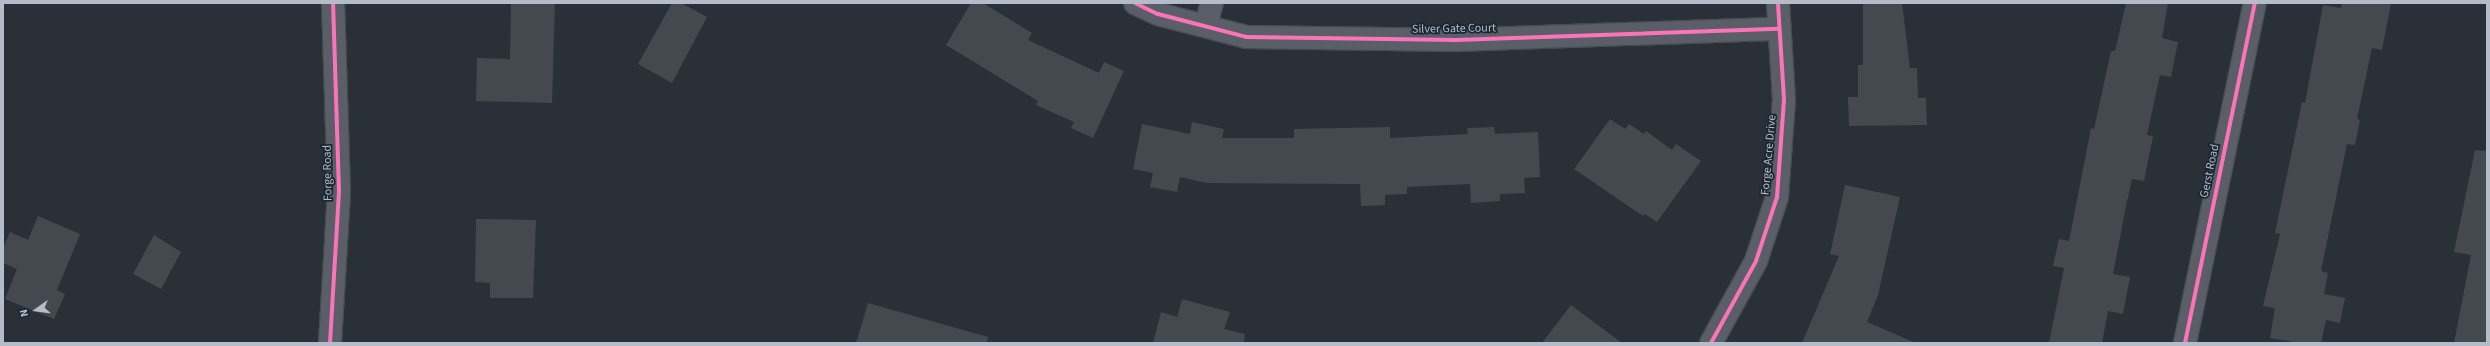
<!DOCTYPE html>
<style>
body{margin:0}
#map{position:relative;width:2490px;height:346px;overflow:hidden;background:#2a3038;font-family:"Source Sans 3",sans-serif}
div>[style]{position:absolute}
.building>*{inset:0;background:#444950}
.roads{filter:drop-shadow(1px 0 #484c53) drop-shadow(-1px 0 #484c53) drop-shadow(0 1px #484c53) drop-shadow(0 -1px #484c53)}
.minor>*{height:22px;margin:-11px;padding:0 11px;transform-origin:11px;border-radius:11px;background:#5a5e66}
.cycleway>*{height:4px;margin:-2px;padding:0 2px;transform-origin:2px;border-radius:2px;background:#fb73b8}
span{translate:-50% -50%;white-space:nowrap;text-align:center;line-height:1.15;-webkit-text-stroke:3.5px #1d2633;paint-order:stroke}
.street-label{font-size:12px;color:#b4bcc9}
.frame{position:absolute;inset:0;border:4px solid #b4bcc9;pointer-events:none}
.north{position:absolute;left:16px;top:290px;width:40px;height:40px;-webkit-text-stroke:3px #1d2633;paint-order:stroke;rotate:256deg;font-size:11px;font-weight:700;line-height:16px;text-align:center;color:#b4bcc9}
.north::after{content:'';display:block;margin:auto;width:14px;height:18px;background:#b4bcc9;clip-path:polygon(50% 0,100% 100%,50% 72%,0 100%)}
</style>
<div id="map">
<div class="building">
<div style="clip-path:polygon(511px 3px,555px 3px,552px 103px,476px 101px,477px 58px,510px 59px)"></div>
<div style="clip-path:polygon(672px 3px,681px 3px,707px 17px,672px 83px,638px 64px)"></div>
<div style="clip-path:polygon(971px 3px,983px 3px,1032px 33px,1028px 40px,1099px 73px,1104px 62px,1124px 71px,1093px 138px,1071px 128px,1074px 122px,1036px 105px,1038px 101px,946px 45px)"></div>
<div style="clip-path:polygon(1863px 3px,1902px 3px,1910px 68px,1917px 68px,1918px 98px,1926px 98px,1927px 125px,1849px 126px,1848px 97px,1858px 97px,1858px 65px,1863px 65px)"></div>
<div style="clip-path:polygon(2126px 3px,2168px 3px,2162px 38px,2178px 42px,2171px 77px,2160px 75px,2147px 135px,2153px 136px,2144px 181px,2132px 179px,2126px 206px,2113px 274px,2130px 277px,2123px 314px,2108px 311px,2102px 343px,2049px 343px,2064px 268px,2053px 266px,2059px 239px,2069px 241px,2091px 128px,2094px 129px,2111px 51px,2115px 51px)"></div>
<div style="clip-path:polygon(2342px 3px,2391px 3px,2382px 50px,2372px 48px,2357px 119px,2360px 120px,2355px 145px,2347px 144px,2321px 271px,2328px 273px,2324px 294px,2345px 298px,2340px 323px,2326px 320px,2321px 343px,2299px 343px,2270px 338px,2275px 308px,2263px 306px,2280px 234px,2275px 233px,2302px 102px,2305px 103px,2323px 5px,2341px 8px)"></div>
<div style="clip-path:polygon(1610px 119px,1625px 129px,1629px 124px,1644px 134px,1646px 131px,1672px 150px,1676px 144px,1701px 161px,1657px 222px,1645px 214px,1643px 216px,1574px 169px)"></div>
<div style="clip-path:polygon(1192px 122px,1224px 129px,1222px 138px,1294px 138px,1294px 129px,1390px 127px,1390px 138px,1468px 134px,1467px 128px,1494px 127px,1495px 134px,1538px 132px,1540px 177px,1524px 178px,1525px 193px,1500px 194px,1500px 201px,1471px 203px,1470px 184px,1407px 187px,1407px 194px,1385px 195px,1385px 205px,1361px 206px,1360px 184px,1207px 183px,1180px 177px,1177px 192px,1150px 187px,1153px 173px,1133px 169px,1142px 124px,1190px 134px)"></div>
<div style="clip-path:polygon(2475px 150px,2487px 151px,2487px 343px,2454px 343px,2471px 255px,2454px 252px)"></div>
<div style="clip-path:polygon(1845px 185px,1900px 197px,1878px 295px,1867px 322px,1916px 343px,1802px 343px,1839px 256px,1830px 254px)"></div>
<div style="clip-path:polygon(38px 216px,80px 234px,57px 290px,65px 294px,54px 319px,5px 299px,17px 269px,3px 263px,3px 248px,10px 232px,28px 240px)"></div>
<div style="clip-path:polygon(476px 219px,536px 220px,533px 298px,490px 298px,490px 283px,475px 282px)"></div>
<div style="clip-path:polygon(154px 235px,181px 252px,161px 289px,133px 274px)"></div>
<div style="clip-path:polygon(1182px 299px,1230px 312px,1224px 329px,1245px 334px,1244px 343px,1153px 343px,1161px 312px,1177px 317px)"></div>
<div style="clip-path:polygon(868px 303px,988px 337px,987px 343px,856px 343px)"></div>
<div style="clip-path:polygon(1571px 305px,1622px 343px,1542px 343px)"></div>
</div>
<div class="roads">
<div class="minor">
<div style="left:1135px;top:3px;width:25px;rotate:26deg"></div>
<div style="left:1158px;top:14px;width:91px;rotate:14.6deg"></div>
<div style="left:1246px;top:37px;width:210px;rotate:0.8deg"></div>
<div style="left:1456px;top:40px;width:323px;rotate:-2deg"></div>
<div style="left:1206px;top:25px;width:23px;rotate:-75deg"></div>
<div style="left:330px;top:343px;width:151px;rotate:-86.6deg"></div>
<div style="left:339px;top:192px;width:189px;rotate:-91.8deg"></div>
<div style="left:1711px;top:343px;width:94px;rotate:-61.2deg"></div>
<div style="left:1756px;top:261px;width:67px;rotate:-71.8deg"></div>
<div style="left:1777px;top:197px;width:98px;rotate:-85.9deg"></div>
<div style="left:1784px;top:99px;width:96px;rotate:-93.6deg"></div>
<div style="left:2185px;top:343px;width:347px;rotate:-78.4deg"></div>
</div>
</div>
<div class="cycleway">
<div style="left:1135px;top:3px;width:25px;rotate:26deg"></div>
<div style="left:1158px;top:14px;width:91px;rotate:14.6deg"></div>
<div style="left:1246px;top:37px;width:210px;rotate:0.8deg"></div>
<div style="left:1456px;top:40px;width:323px;rotate:-2deg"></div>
<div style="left:330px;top:343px;width:151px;rotate:-86.6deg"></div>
<div style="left:339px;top:192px;width:189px;rotate:-91.8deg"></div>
<div style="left:1711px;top:343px;width:94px;rotate:-61.2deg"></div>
<div style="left:1756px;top:261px;width:67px;rotate:-71.8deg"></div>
<div style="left:1777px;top:197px;width:98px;rotate:-85.9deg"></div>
<div style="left:1784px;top:99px;width:96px;rotate:-93.6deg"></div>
<div style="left:2185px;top:343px;width:347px;rotate:-78.4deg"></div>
</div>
<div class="street-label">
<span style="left:1454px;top:29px;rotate:-1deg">Silver Gate Court</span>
<span style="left:1769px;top:155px;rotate:-85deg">Forge Acre Drive</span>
<span style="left:2210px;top:171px;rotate:-78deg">Gerst Road</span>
<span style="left:328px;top:173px;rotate:-91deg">Forge Road</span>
</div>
<div class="frame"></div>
<div class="north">N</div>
</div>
